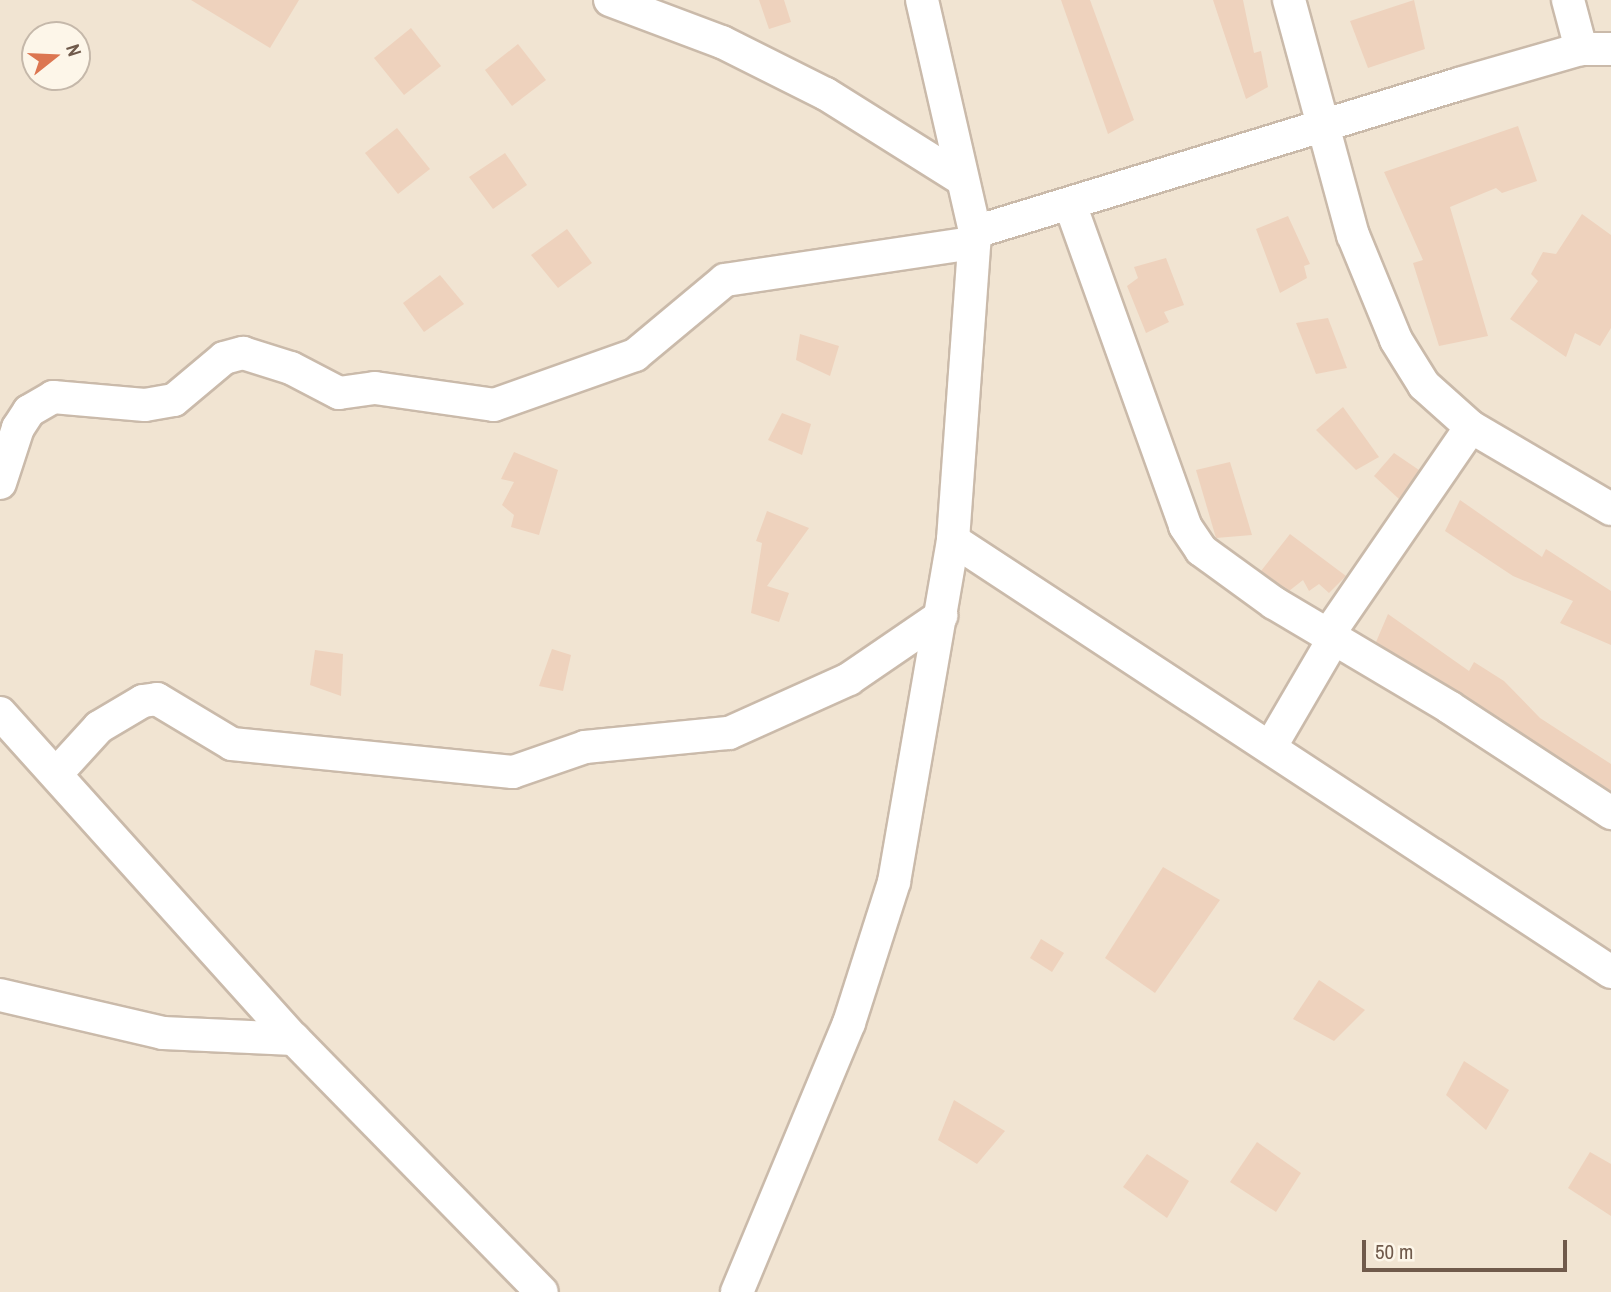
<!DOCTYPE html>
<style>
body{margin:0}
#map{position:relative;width:1611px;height:1292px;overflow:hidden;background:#faf2e3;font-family:"Archivo Narrow",sans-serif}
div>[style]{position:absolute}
.residential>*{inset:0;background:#f1e4d2}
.building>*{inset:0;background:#eed2bd}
.roads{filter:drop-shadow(2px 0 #cabaaa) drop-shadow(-2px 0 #cabaaa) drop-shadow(0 2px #cabaaa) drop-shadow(0 -2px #cabaaa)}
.minor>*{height:32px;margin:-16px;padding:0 16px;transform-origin:16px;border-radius:16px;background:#fff}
span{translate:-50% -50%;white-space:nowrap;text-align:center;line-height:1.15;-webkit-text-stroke:5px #fdf6e9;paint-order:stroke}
.north{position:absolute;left:21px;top:21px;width:70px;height:70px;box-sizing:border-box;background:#fdf6e9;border:2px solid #c5b8aa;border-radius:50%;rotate:72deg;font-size:19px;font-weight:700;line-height:28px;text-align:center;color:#705a4b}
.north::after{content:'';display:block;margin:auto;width:24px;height:32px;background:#dc7651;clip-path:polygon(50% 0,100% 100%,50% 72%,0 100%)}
.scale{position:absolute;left:1362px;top:1240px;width:205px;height:32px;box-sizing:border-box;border:4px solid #705a4b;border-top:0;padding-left:9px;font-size:21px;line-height:24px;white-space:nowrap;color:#705a4b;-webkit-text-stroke:5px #fdf6e9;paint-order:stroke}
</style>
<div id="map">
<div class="residential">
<div style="clip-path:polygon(evenodd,0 0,1611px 0,1611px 1292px,0 1292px,0 0,35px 35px,77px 35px,77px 77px,35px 77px,35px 35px)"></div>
</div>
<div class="building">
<div style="clip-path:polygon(191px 0,299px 0,270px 48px)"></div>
<div style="clip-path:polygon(759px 0,784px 0,791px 22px,769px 29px)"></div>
<div style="clip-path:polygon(1061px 0,1090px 0,1134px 120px,1108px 134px)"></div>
<div style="clip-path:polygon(1213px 0,1243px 0,1254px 53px,1261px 51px,1268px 87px,1246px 99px)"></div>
<div style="clip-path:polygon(1414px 0,1425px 49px,1368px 68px,1350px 21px)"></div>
<div style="clip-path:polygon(411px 28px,441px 66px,404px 95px,374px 58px)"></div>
<div style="clip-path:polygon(518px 44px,546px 80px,512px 106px,485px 70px)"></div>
<div style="clip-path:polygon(1518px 126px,1537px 181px,1502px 193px,1496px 188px,1450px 207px,1488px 336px,1439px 346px,1413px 263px,1423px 260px,1384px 172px)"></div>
<div style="clip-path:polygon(397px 128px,430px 169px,398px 194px,365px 153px)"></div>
<div style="clip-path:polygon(505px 153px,527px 185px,493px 209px,469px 177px)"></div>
<div style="clip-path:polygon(1582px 214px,1611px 235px,1611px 328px,1600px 346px,1575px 333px,1566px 357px,1510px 319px,1538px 281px,1531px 274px,1543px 252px,1556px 254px)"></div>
<div style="clip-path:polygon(1288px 216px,1310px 264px,1304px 266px,1307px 278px,1280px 293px,1256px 229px)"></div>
<div style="clip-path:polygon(567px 229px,592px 263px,558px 288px,531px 255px)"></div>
<div style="clip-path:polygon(1166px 258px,1184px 305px,1164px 312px,1169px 322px,1146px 333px,1127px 286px,1138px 278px,1134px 267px)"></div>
<div style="clip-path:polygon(440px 275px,464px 304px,424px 332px,403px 303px)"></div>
<div style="clip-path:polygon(1328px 318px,1347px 368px,1316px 374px,1296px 323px)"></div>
<div style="clip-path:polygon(800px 334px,839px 346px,830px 376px,796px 360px)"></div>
<div style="clip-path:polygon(1343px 407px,1379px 457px,1356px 470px,1316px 430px)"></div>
<div style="clip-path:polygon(782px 413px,811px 424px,802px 455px,768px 440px)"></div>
<div style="clip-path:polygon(514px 452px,558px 470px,539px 535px,511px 527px,514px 515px,502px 505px,514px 482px,501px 479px)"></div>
<div style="clip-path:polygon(1394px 453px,1419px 470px,1399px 499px,1374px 476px)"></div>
<div style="clip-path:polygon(1230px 462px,1252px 535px,1216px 538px,1196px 470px)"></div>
<div style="clip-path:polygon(1460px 500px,1542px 557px,1546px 549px,1611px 591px,1611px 645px,1560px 623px,1573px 601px,1513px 576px,1445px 531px)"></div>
<div style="clip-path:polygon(767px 511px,809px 528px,767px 586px,789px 593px,779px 622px,751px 613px,762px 543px,756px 541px)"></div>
<div style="clip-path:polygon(1290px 534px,1346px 576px,1329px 593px,1319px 584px,1309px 591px,1303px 580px,1289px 591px,1261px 571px)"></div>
<div style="clip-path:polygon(1388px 614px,1469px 671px,1474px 662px,1504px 681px,1540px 718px,1611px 764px,1611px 791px,1376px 642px)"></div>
<div style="clip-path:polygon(552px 649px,571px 655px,563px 691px,539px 686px)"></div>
<div style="clip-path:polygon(315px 650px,343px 654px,341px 696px,310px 685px)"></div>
<div style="clip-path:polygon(1163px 867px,1220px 900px,1155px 993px,1105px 958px)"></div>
<div style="clip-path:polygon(1041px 939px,1064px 953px,1052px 972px,1030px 958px)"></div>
<div style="clip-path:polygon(1319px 980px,1365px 1010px,1334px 1041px,1293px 1019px)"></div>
<div style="clip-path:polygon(1464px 1061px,1509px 1090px,1486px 1130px,1446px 1095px)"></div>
<div style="clip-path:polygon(954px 1100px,1005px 1131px,977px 1164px,938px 1140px)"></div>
<div style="clip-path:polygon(1257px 1142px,1301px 1173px,1276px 1212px,1230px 1182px)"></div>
<div style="clip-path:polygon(1590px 1152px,1611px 1164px,1611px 1216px,1568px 1188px)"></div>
<div style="clip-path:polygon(1147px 1154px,1189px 1181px,1167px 1218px,1123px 1187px)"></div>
</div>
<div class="roads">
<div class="minor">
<div style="left:610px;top:0;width:120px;rotate:20.6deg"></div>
<div style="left:722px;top:42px;width:116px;rotate:26.6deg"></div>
<div style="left:826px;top:94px;width:158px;rotate:32.1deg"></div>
<div style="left:922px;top:0;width:238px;rotate:77.1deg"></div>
<div style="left:1289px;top:0;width:244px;rotate:74.8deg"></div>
<div style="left:1353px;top:235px;width:113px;rotate:67.7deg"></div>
<div style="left:1396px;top:340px;width:53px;rotate:58.1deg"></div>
<div style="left:1424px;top:385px;width:63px;rotate:41.8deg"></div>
<div style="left:1471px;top:427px;width:162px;rotate:30.4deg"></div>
<div style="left:1568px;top:0;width:51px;rotate:75.1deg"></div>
<div style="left:1070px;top:204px;width:342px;rotate:70.3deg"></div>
<div style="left:1185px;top:526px;width:29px;rotate:56deg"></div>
<div style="left:1201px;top:550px;width:90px;rotate:36deg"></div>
<div style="left:1274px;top:603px;width:204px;rotate:30.7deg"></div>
<div style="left:1449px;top:707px;width:194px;rotate:33.2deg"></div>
<div style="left:0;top:483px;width:58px;rotate:-71.9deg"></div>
<div style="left:18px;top:428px;width:20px;rotate:-57deg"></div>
<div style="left:29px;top:411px;width:28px;rotate:-30deg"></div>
<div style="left:53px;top:397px;width:92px;rotate:5deg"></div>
<div style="left:145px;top:405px;width:29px;rotate:-10deg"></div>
<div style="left:174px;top:400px;width:65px;rotate:-40deg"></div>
<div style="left:224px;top:358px;width:20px;rotate:-15deg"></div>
<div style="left:243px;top:353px;width:50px;rotate:17.4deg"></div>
<div style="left:291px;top:368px;width:54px;rotate:27.5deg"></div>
<div style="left:339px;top:393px;width:36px;rotate:-8deg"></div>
<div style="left:375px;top:388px;width:120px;rotate:8.1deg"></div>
<div style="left:494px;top:405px;width:150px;rotate:-19.5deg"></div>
<div style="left:635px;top:355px;width:117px;rotate:-39.8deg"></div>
<div style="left:725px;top:280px;width:252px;rotate:-8.5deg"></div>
<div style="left:953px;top:540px;width:787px;rotate:33.29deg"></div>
<div style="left:1328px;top:635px;width:252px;rotate:-55.5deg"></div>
<div style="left:0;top:713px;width:439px;rotate:48deg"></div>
<div style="left:294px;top:1039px;width:354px;rotate:45.6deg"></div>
<div style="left:1271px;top:746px;width:125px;rotate:-59.7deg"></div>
<div style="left:57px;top:773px;width:62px;rotate:-47.6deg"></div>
<div style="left:99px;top:727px;width:51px;rotate:-30.6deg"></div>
<div style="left:143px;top:701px;width:14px;rotate:-8deg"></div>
<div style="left:157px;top:699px;width:87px;rotate:31deg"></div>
<div style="left:232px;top:744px;width:282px;rotate:5.7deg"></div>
<div style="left:513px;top:772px;width:76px;rotate:-19.1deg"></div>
<div style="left:585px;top:747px;width:145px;rotate:-5.6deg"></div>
<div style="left:729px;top:733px;width:132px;rotate:-24.2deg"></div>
<div style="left:849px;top:679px;width:112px;rotate:-34.4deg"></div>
<div style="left:0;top:995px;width:167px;rotate:13.1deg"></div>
<div style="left:163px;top:1033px;width:131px;rotate:2.6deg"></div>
<div style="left:737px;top:1292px;width:291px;rotate:-67.4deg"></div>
<div style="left:849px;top:1023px;width:148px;rotate:-72.3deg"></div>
<div style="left:894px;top:882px;width:347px;rotate:-80.2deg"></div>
<div style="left:953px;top:540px;width:309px;rotate:-85.9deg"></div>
<div style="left:975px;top:232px;width:506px;rotate:-17deg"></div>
<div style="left:1459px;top:84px;width:127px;rotate:-16deg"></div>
<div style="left:1581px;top:49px;width:30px"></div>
</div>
</div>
<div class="north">N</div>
<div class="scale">50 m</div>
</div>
